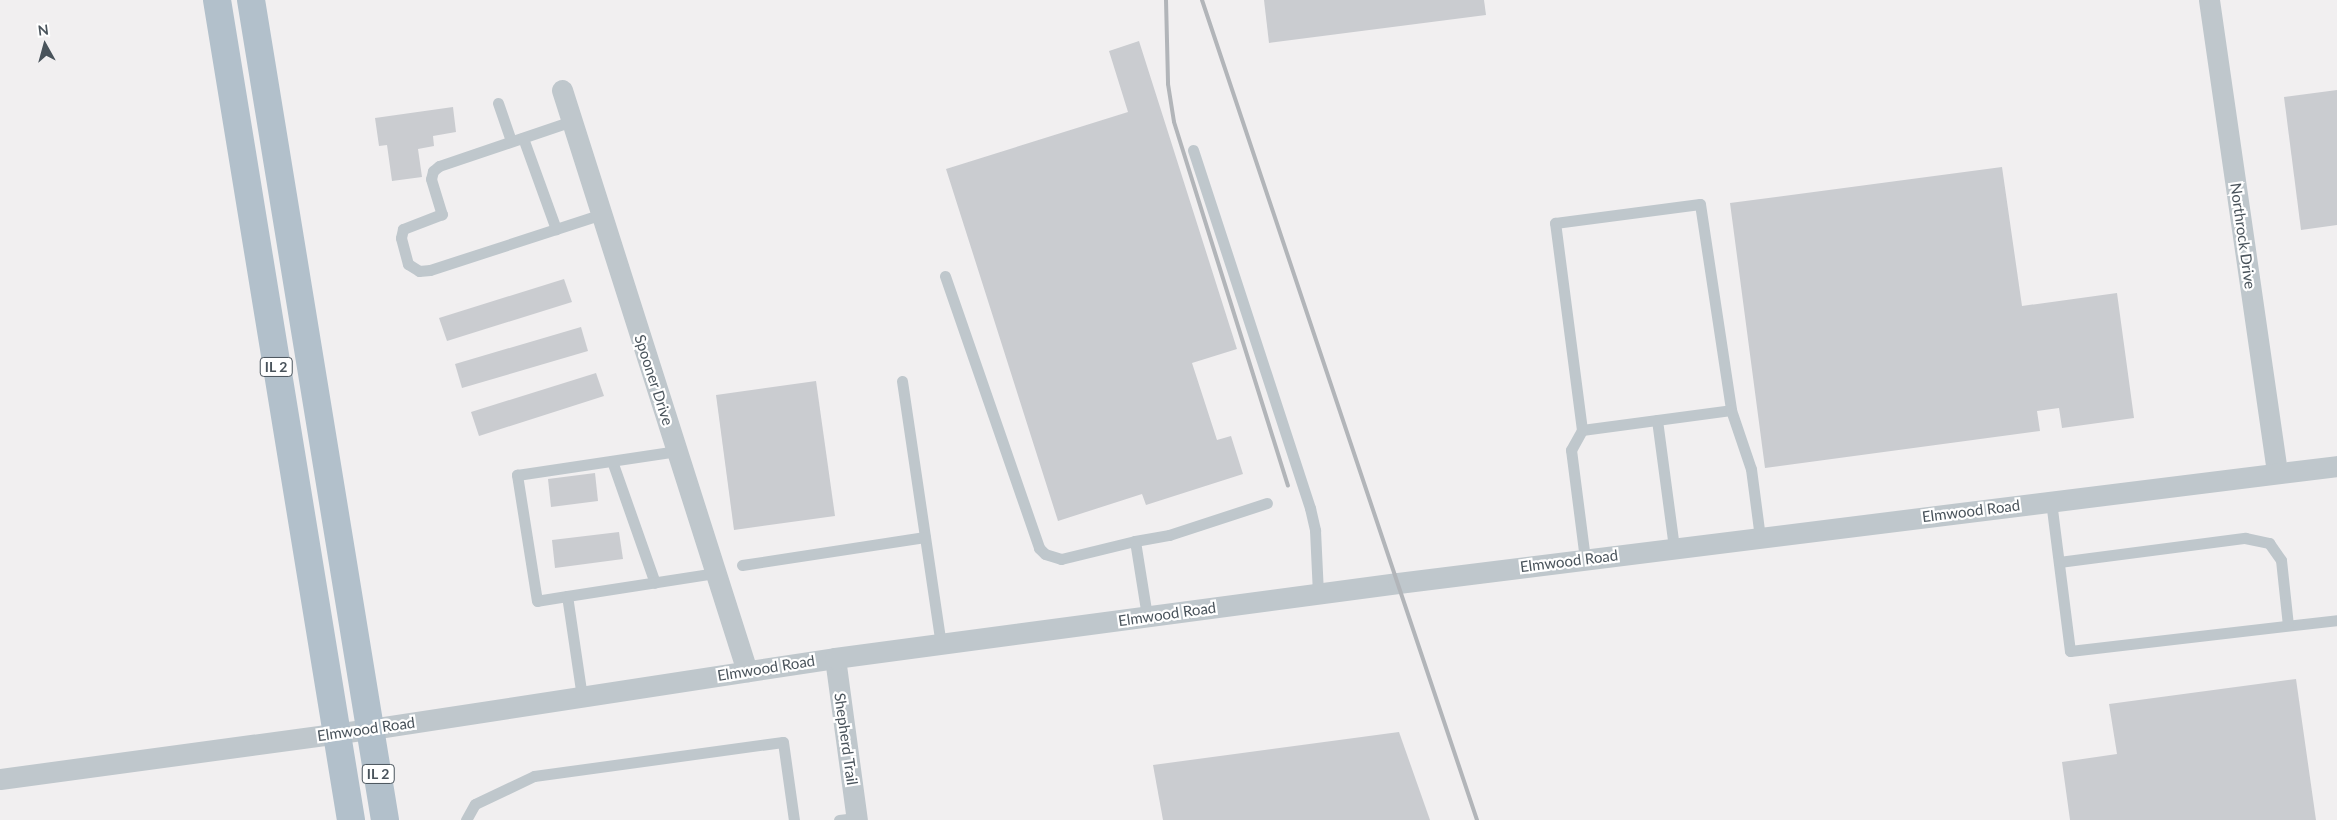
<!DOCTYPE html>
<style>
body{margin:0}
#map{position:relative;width:2337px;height:820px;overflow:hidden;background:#f1eff0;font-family:Lato,sans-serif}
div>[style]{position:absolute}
.building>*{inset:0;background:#caccd0}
.lane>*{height:11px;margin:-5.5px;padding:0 5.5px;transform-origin:5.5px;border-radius:5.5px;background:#bfc7cc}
.street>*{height:21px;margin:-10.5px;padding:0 10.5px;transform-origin:10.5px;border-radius:10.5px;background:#bfc7cc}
.primary>*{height:28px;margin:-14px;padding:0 14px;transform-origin:14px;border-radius:14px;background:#b2c0cb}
.rail>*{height:4px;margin:-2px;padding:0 2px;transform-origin:2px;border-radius:2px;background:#b2b5b9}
span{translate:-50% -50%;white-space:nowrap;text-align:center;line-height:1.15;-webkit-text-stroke:4.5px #fff;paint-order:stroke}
.shield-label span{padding:1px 4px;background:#fff;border:1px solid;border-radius:4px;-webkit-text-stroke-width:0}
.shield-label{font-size:14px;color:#49535b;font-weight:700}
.street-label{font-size:15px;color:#49535b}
.north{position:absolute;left:20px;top:20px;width:50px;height:50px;-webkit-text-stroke:4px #fff;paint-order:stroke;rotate:353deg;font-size:14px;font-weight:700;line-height:20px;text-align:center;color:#49535b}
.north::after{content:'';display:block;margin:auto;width:18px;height:22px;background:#49535b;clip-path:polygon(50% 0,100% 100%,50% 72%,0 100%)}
</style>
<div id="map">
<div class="building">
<div style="clip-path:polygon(1264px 0,1484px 0,1486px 15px,1269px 43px)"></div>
<div style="clip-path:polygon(1139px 41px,1237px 349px,1192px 363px,1217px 440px,1231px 436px,1243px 474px,1146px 505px,1142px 494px,1058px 521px,946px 169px,1128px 112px,1109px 51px)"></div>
<div style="clip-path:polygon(2337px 90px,2337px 225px,2301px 230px,2284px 97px)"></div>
<div style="clip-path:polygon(453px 107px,456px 132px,433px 136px,434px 146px,418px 149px,422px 177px,392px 181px,387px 145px,379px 146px,375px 118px)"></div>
<div style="clip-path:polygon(2002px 167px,2022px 306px,2117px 293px,2134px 418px,2062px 428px,2059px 408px,2037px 411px,2040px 431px,1765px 468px,1730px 203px)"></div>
<div style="clip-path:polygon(564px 279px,572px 302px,447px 341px,439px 318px)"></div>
<div style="clip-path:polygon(581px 327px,588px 351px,462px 388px,455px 364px)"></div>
<div style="clip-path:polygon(596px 373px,604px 396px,479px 436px,471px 412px)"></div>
<div style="clip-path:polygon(816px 381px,835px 516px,734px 530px,716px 395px)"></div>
<div style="clip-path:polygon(595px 473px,598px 501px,551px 507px,548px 479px)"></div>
<div style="clip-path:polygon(619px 532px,623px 559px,555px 568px,552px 540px)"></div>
<div style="clip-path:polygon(2296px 679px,2316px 820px,2070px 820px,2062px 762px,2117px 754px,2109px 704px)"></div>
<div style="clip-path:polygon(1399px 732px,1430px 820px,1163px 820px,1153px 765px)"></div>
</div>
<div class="lane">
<div style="left:498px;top:103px;width:40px;rotate:71.1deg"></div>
<div style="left:572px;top:121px;width:140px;rotate:161.3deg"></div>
<div style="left:439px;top:166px;width:8px;rotate:140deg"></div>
<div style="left:433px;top:171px;width:8px;rotate:104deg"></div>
<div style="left:431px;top:179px;width:37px;rotate:73deg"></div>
<div style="left:442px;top:214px;width:42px;rotate:159deg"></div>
<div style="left:403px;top:229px;width:9px;rotate:103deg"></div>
<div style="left:401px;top:238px;width:27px;rotate:75deg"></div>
<div style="left:408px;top:264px;width:13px;rotate:32deg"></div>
<div style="left:419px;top:271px;width:11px;rotate:-5deg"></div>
<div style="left:430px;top:270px;width:181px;rotate:-18deg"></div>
<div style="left:523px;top:138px;width:97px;rotate:70.1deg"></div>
<div style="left:1193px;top:150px;width:377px;rotate:71.9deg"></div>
<div style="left:1310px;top:508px;width:23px;rotate:77deg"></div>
<div style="left:1315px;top:530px;width:63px;rotate:87.3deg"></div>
<div style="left:945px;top:276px;width:288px;rotate:70.9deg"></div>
<div style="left:1039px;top:548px;width:8px;rotate:45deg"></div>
<div style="left:1045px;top:554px;width:17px;rotate:17deg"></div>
<div style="left:1061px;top:559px;width:76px;rotate:-13.7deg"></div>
<div style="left:1135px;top:541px;width:76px;rotate:80.9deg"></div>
<div style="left:902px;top:381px;width:266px;rotate:81.6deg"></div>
<div style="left:1657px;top:420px;width:129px;rotate:82.4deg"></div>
<div style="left:1582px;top:430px;width:150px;rotate:-7.6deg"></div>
<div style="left:612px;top:461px;width:129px;rotate:70.6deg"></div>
<div style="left:2051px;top:501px;width:151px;rotate:82.8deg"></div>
<div style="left:2070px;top:651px;width:269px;rotate:-6.6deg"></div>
<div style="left:1135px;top:541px;width:35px;rotate:-10deg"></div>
<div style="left:1169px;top:535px;width:103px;rotate:-18.1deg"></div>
<div style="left:1585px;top:559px;width:110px;rotate:-97.3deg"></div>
<div style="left:1571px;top:450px;width:23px;rotate:-61deg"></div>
<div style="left:1582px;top:430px;width:209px;rotate:-97.4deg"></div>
<div style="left:1555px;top:223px;width:146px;rotate:-7.5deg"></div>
<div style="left:1700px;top:204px;width:208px;rotate:81.4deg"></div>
<div style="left:1731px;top:410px;width:62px;rotate:71.3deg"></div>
<div style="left:1751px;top:469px;width:69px;rotate:82.5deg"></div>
<div style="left:2059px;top:562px;width:188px;rotate:-7.4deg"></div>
<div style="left:2245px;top:538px;width:25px;rotate:12deg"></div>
<div style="left:2269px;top:543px;width:21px;rotate:55deg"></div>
<div style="left:2281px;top:560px;width:65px;rotate:83.9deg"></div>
<div style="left:742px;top:565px;width:185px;rotate:-8.7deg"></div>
<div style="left:567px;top:596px;width:30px;rotate:171deg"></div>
<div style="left:537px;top:601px;width:128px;rotate:-99deg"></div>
<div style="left:517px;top:475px;width:162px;rotate:-8.5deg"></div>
<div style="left:582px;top:697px;width:102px;rotate:-98.4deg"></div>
<div style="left:567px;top:596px;width:151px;rotate:-8.8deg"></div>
<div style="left:466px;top:820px;width:18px;rotate:-61deg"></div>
<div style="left:475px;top:804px;width:65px;rotate:-25.4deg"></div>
<div style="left:534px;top:776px;width:251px;rotate:-7.8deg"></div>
<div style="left:783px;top:742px;width:79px;rotate:82deg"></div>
<div style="left:839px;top:820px;width:17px;rotate:-7deg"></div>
</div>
<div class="street">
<div style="left:2209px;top:0;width:477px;rotate:81.8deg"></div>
<div style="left:562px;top:90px;width:610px;rotate:72.34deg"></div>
<div style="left:835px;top:658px;width:163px;rotate:82.3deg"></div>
<div style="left:0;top:779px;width:374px;rotate:-7.7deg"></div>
<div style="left:371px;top:729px;width:469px;rotate:-8.7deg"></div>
<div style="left:835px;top:658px;width:568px;rotate:-7.59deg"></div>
<div style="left:1398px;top:583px;width:946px;rotate:-7.1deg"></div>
</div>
<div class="primary">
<div style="left:217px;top:0;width:831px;rotate:80.72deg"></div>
<div style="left:251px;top:0;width:831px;rotate:80.72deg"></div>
</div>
<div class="rail">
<div style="left:1166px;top:0;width:84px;rotate:88.6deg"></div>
<div style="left:1168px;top:84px;width:38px;rotate:81deg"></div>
<div style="left:1174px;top:122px;width:381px;rotate:72.6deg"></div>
<div style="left:1202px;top:0;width:865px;rotate:71.46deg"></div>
</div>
<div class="shield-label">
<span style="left:276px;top:367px">IL 2</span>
<span style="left:378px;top:774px">IL 2</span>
</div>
<div class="street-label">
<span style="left:2243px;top:236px;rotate:82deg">Northrock Drive</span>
<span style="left:654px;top:380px;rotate:72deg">Spooner Drive</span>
<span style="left:1971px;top:511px;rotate:-7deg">Elmwood Road</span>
<span style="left:1569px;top:561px;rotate:-7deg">Elmwood Road</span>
<span style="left:1167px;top:614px;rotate:-8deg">Elmwood Road</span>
<span style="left:766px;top:668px;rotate:-9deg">Elmwood Road</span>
<span style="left:366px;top:729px;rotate:-8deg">Elmwood Road</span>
<span style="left:846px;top:739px;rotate:82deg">Shepherd Trail</span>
</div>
<div class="north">N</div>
</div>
